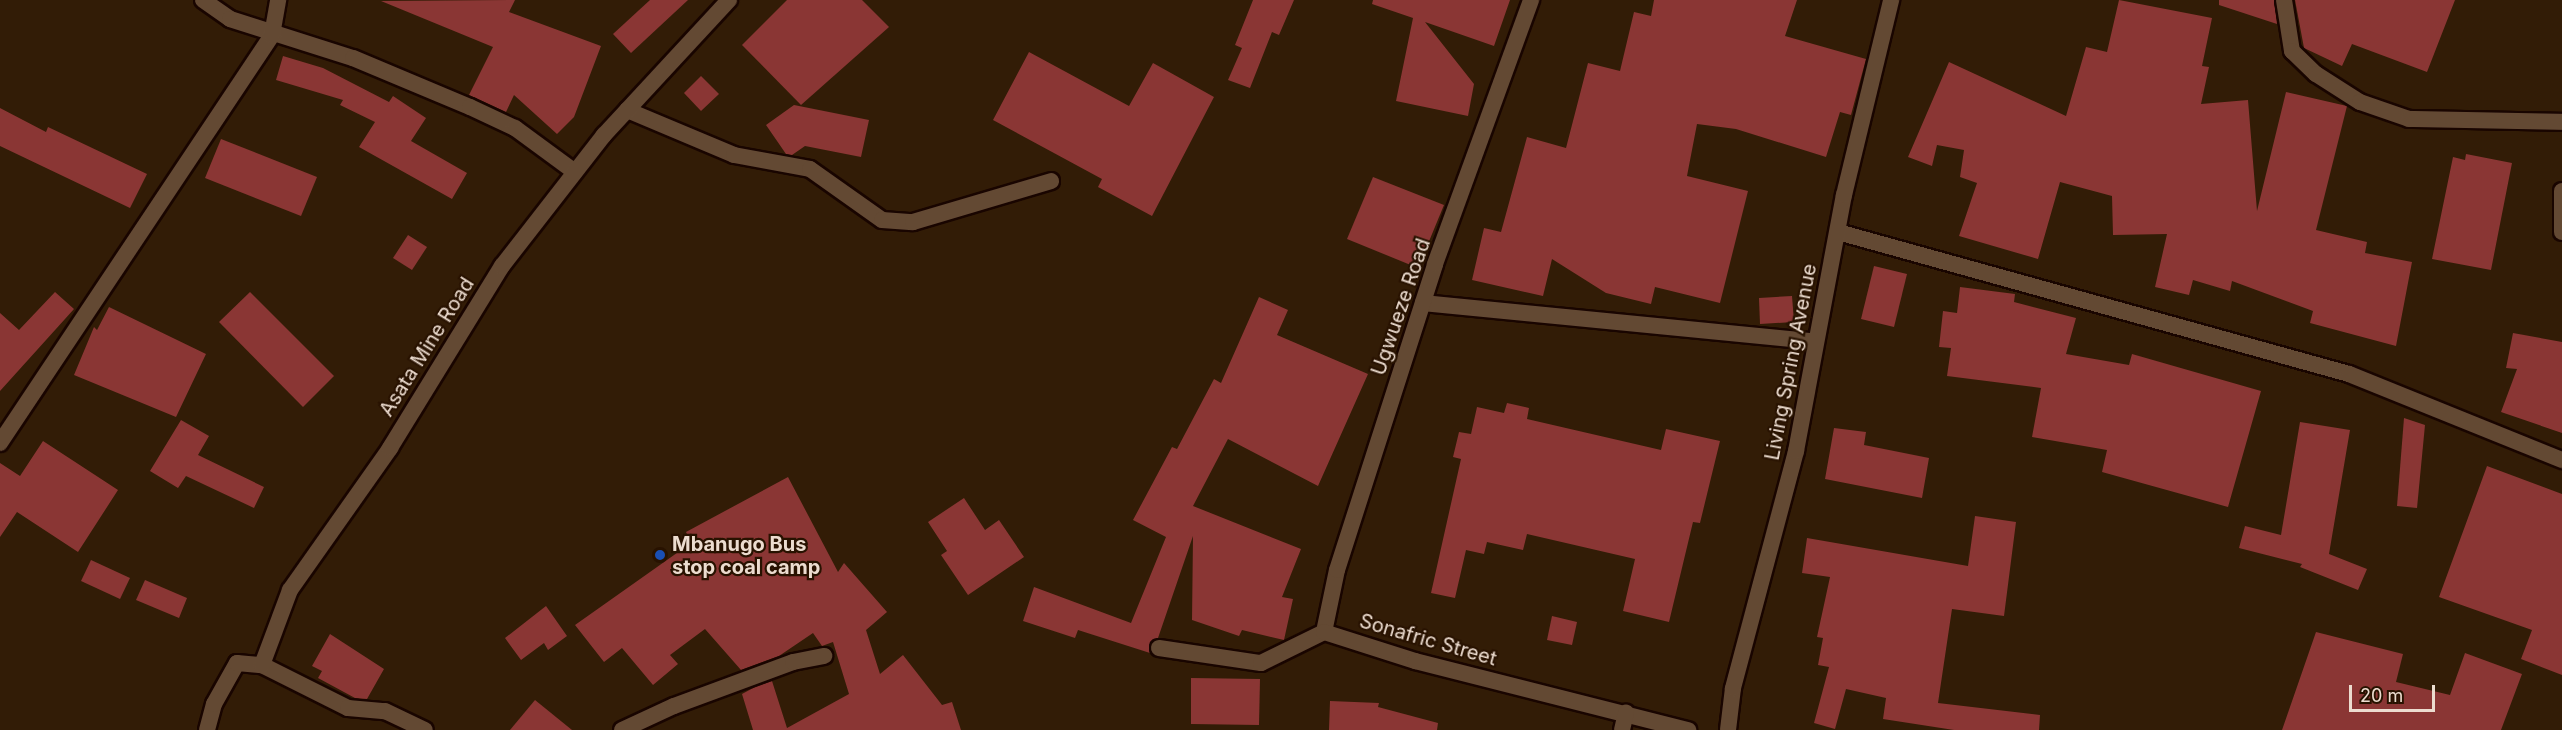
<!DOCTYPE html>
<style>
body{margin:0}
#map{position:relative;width:2562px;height:730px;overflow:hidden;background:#321c06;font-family:Inter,sans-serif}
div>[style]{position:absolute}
.building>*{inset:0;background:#8a3634}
.roads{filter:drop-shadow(2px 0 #190500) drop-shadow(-2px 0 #190500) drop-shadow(0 2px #190500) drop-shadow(0 -2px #190500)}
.service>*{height:16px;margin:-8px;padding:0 8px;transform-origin:8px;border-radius:8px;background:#634933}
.minor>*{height:16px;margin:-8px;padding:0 8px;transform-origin:8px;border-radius:8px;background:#634933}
.dots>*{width:16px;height:16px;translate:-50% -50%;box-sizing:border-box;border:3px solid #281200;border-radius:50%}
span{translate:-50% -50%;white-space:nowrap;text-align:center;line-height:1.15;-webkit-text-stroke:4.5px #281200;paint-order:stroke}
.street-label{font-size:20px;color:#ecdccf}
.poi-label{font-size:20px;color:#ecdccf;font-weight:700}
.left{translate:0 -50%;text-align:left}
.scale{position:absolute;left:2349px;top:685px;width:86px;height:27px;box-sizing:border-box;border:3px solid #ecdccf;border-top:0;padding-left:8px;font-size:18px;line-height:21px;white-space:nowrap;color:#ecdccf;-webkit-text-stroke:4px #281200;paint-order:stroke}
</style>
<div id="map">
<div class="building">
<div style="clip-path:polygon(515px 0,509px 12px,601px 46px,574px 117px,557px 134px,514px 95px,506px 112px,469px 95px,493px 47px,381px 1px)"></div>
<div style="clip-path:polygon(650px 0,688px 0,631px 53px,613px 34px)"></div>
<div style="clip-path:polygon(787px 0,862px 0,889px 27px,801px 105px,742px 45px)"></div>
<div style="clip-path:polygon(1253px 0,1294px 0,1279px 35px,1272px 32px,1250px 88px,1228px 80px,1242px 48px,1235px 45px)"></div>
<div style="clip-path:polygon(1373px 0,1510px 0,1494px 46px,1425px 22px,1474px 84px,1468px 116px,1396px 101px,1413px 18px,1372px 4px)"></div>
<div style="clip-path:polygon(1654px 0,1797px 0,1785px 36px,1866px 59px,1851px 115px,1840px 112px,1826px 157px,1736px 129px,1697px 124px,1687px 176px,1748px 191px,1720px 303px,1655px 287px,1651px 304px,1606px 293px,1552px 259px,1543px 296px,1472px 280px,1484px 228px,1501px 232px,1527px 137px,1566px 148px,1588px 63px,1620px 71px,1634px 12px,1651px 16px)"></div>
<div style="clip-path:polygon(2119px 0,2212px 18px,2202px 66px,2209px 67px,2201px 104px,2248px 100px,2257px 211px,2286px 92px,2347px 106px,2316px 230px,2367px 242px,2365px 253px,2412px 262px,2396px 346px,2310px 323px,2313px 311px,2232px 281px,2230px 291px,2193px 280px,2189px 295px,2155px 287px,2167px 234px,2113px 235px,2112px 196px,2060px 182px,2038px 259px,1959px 236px,1977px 183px,1960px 177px,1964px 150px,1937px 145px,1932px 166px,1908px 157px,1949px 62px,2066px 116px,2086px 47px,2107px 52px)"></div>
<div style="clip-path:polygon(2219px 0,2274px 0,2277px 24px,2219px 5px)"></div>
<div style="clip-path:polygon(2295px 0,2455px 0,2427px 72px,2352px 44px,2342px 66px,2304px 48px)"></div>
<div style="clip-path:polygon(1029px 52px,1129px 106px,1153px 63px,1214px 97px,1152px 216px,1098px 187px,1102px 179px,993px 120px)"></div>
<div style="clip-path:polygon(283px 56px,323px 68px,389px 102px,393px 96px,426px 118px,411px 141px,467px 173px,452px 199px,359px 147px,375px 122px,340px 105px,343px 100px,276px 80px)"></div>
<div style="clip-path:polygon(701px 76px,719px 94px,701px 111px,684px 93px)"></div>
<div style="clip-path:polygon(794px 105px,869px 120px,861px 157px,805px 146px,792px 155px,786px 154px,766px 125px)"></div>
<div style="clip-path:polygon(0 108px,46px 132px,48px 127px,147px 174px,130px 208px,0 146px)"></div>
<div style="clip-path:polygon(221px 139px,317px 177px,301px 216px,205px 178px)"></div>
<div style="clip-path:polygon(2466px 154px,2512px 163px,2491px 270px,2432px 259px,2453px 157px,2465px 160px)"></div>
<div style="clip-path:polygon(1373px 177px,1444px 205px,1418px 268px,1347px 239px)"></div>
<div style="clip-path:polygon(408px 235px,427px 247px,412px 270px,393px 258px)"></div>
<div style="clip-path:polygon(1874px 266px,1907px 274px,1894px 327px,1861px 319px)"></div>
<div style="clip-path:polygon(1960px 287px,2015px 294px,2014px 302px,2076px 318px,2066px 354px,2129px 365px,2132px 354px,2261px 391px,2228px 507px,2102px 472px,2107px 450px,2032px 437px,2041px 388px,1947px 376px,1951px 348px,1939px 347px,1943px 311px,1957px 313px)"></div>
<div style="clip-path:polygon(55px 292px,74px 309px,0 391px,0 313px,19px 330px)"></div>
<div style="clip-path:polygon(250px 292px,334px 376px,303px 407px,219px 322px)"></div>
<div style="clip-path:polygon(1792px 296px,1794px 322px,1760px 324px,1759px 298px)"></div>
<div style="clip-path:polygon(1259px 297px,1288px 310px,1277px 335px,1368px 374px,1318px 486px,1228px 439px,1193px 506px,1301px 549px,1282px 597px,1293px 599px,1284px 640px,1242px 630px,1239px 636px,1192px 620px,1193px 536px,1158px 638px,1149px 646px,1150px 653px,1078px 630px,1075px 638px,1023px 621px,1034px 587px,1131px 623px,1166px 537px,1133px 520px,1172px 447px,1177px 449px,1214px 379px,1221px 383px)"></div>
<div style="clip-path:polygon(109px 307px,206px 354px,176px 417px,74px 375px,94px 327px,97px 330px)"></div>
<div style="clip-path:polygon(2513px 333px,2562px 342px,2562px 433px,2501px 412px,2517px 369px,2506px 368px)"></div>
<div style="clip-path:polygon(1507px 403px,1529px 408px,1527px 419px,1661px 450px,1666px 429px,1720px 441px,1700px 523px,1693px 522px,1669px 622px,1623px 611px,1635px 559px,1527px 534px,1523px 550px,1487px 542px,1484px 554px,1466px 550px,1455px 598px,1431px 593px,1461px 459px,1453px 457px,1459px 432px,1471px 434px,1477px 407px,1504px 413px)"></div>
<div style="clip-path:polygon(2404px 418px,2425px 425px,2417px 508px,2397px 506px)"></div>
<div style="clip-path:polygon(181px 420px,209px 436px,198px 455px,264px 487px,254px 508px,186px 476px,178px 488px,150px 471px)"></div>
<div style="clip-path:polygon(2300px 422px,2350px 430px,2329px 554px,2367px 569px,2358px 590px,2300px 567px,2302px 564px,2239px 548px,2245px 526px,2281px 535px)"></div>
<div style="clip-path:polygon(1834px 428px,1866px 432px,1864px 445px,1929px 458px,1922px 498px,1825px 479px)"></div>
<div style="clip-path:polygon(43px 441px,118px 490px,78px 552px,17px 512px,0 537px,0 463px,20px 476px)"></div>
<div style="clip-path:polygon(2487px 466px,2562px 494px,2562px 675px,2521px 659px,2532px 630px,2439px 597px)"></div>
<div style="clip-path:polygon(788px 477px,838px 572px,844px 563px,887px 612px,866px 630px,880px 674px,903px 655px,942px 705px,952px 702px,961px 730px,753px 730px,742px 694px,755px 687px,772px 681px,787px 728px,849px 694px,833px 642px,822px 646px,813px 633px,779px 656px,741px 670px,705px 629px,670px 655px,678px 664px,653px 685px,622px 648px,604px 662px,575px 625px,691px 543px,686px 532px)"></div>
<div style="clip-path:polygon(964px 498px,985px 530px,999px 520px,1024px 557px,968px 595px,941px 555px,947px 551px,928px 522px)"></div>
<div style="clip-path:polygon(1975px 516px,2016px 522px,2004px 616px,1952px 609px,1938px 703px,2040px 715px,2039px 730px,1954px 730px,1883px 719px,1886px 698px,1846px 689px,1835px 729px,1814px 723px,1829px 667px,1818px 665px,1823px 638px,1817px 637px,1830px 577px,1802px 573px,1807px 538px,1968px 566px)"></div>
<div style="clip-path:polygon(91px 560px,130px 578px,120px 599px,81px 581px)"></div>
<div style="clip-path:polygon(145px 580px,187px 598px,179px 618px,136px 600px)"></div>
<div style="clip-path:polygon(546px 606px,567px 636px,548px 650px,544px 643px,521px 660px,505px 638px)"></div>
<div style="clip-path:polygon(1552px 616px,1577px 622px,1572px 645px,1547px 640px)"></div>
<div style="clip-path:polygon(2316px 632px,2403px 654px,2396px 682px,2450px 695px,2465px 653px,2522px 674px,2501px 730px,2282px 730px)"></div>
<div style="clip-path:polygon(330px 634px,384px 669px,367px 699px,355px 698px,318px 678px,322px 671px,312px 666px)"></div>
<div style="clip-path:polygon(1191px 678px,1260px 679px,1259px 725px,1191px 724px)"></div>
<div style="clip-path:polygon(535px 700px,572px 730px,510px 730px)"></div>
<div style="clip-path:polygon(1330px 701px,1379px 703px,1378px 707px,1438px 723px,1437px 730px,1329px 730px)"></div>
</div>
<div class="roads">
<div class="service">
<div style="left:627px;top:110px;width:116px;rotate:22.8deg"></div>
<div style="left:734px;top:155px;width:77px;rotate:10.4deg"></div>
<div style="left:810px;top:169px;width:88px;rotate:35.3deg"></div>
<div style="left:882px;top:220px;width:31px;rotate:4deg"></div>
<div style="left:913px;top:222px;width:144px;rotate:-16.5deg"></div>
</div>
<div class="minor">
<div style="left:203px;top:0;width:33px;rotate:35deg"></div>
<div style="left:230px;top:19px;width:129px;rotate:17.6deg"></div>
<div style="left:353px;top:58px;width:127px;rotate:22.7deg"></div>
<div style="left:470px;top:107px;width:50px;rotate:25deg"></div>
<div style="left:515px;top:128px;width:74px;rotate:36.3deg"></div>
<div style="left:2284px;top:0;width:52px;rotate:81.1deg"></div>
<div style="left:2292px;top:51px;width:33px;rotate:44deg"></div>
<div style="left:2316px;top:74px;width:52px;rotate:32.5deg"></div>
<div style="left:2360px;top:102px;width:52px;rotate:19.1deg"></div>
<div style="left:2409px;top:119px;width:153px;rotate:1.1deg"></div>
<div style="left:2562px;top:191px;width:41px;rotate:90deg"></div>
<div style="left:1838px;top:232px;width:530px;rotate:15.53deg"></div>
<div style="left:2349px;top:374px;width:230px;rotate:22deg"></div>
<div style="left:1423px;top:303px;width:393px;rotate:5.6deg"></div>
<div style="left:0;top:443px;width:490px;rotate:-56.3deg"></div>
<div style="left:272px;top:35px;width:36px;rotate:-80deg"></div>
<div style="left:1324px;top:632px;width:63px;rotate:-78.2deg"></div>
<div style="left:1337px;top:570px;width:321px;rotate:-72.2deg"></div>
<div style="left:1435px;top:264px;width:281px;rotate:-70deg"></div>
<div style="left:1159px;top:648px;width:103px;rotate:8.4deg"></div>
<div style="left:1261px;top:663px;width:70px;rotate:-26.2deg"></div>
<div style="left:1324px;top:632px;width:96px;rotate:17.7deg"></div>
<div style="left:1415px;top:661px;width:282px;rotate:14.2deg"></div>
<div style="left:262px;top:665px;width:96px;rotate:26.6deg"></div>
<div style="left:348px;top:708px;width:37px;rotate:5deg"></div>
<div style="left:385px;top:711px;width:44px;rotate:25.4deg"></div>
<div style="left:207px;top:730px;width:27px;rotate:-75deg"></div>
<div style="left:214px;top:704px;width:47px;rotate:-60.7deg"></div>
<div style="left:237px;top:663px;width:25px;rotate:5deg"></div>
<div style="left:262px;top:665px;width:80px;rotate:-69.5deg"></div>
<div style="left:290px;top:590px;width:174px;rotate:-54.8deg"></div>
<div style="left:390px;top:448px;width:214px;rotate:-58.4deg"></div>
<div style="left:502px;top:266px;width:166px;rotate:-52.1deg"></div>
<div style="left:604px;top:135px;width:184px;rotate:-47.2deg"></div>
<div style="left:622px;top:730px;width:57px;rotate:-24.8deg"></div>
<div style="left:674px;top:706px;width:127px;rotate:-20.3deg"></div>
<div style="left:793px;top:662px;width:32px;rotate:-11deg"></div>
<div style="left:1622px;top:730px;width:18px;rotate:-77deg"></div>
<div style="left:1728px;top:730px;width:42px;rotate:-83.2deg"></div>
<div style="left:1733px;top:688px;width:245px;rotate:-75.1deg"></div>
<div style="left:1796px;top:451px;width:260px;rotate:-79.4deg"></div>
<div style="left:1844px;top:195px;width:201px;rotate:-76.4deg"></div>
</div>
</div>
<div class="dots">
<div style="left:660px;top:555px;background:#1a4fb4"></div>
</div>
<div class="street-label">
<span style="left:1401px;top:307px;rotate:-71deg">Ugwueze Road</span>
<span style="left:427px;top:347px;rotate:-58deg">Asata Mine Road</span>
<span style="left:1791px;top:362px;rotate:-79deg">Living Spring Avenue</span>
<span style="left:1428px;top:640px;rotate:16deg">Sonafric Street</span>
</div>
<div class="poi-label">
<span class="left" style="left:672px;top:556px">Mbanugo Bus<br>stop coal camp</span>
</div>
<div class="scale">20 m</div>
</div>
